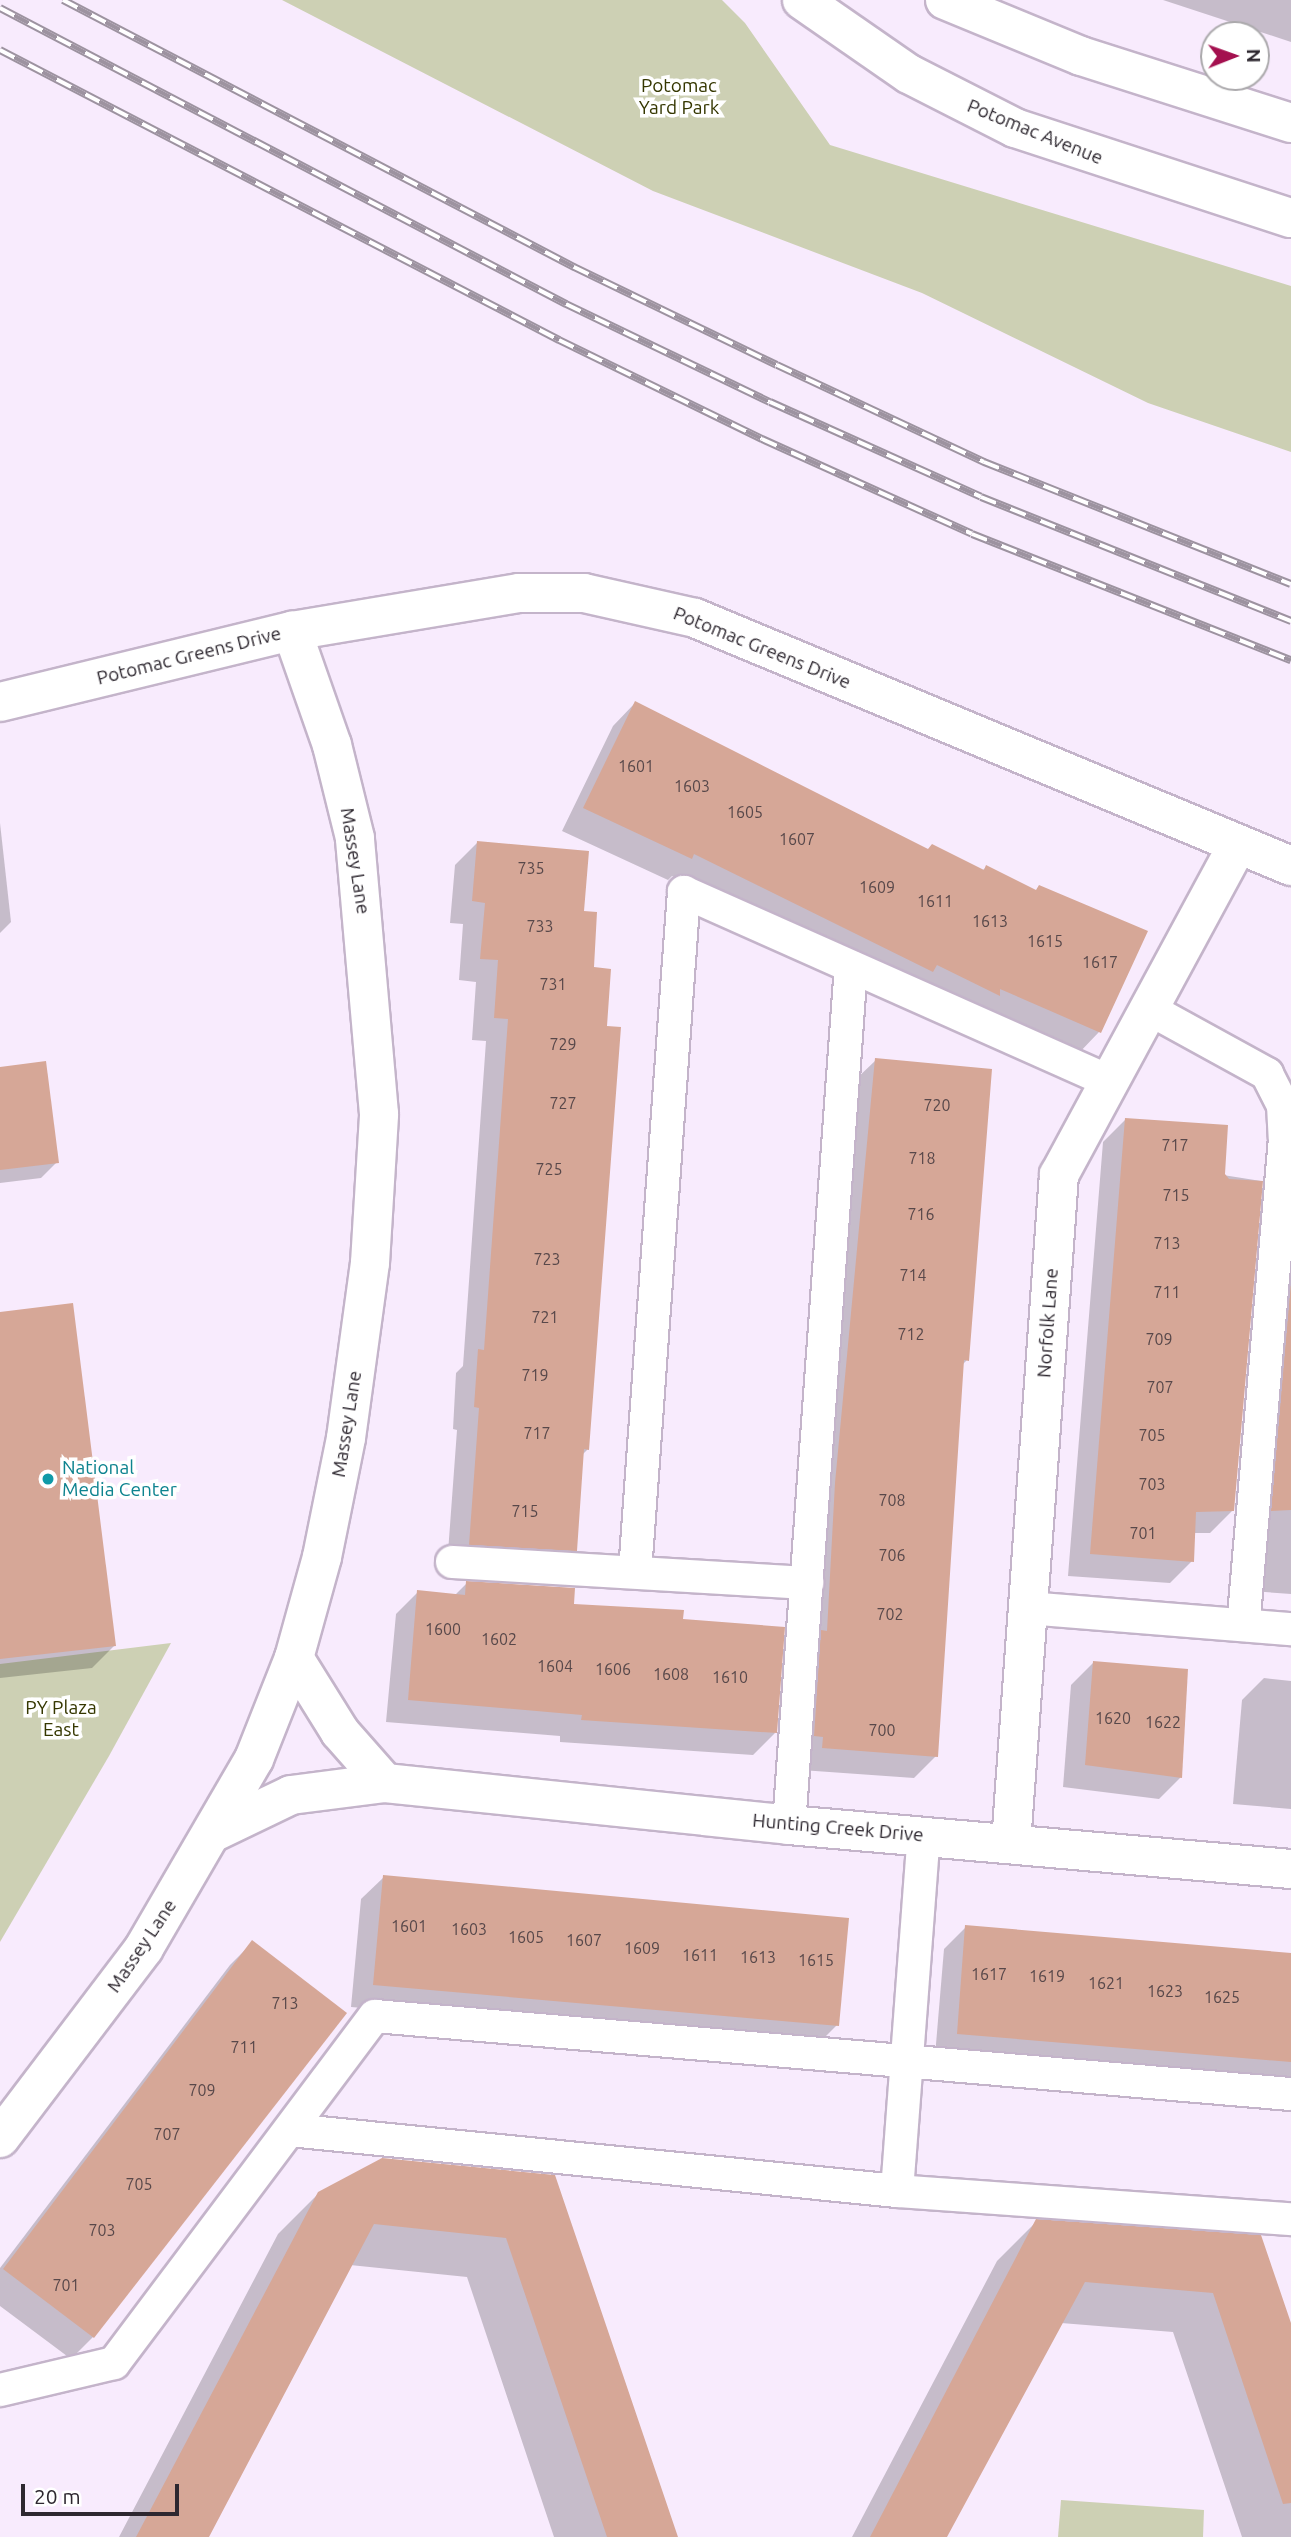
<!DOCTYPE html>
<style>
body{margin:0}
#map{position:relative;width:1291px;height:2537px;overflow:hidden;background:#f8ebfd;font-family:Ubuntu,sans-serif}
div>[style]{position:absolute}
.green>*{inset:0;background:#cdd0b4}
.shadow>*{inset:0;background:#0003}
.building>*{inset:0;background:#d6a797}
.roads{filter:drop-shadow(2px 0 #c4b4ca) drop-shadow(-2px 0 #c4b4ca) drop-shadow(0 2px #c4b4ca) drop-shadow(0 -2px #c4b4ca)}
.service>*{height:32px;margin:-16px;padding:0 16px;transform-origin:16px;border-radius:16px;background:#fff}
.minor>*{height:38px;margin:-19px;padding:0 19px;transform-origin:19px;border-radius:19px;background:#fff}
.tertiary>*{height:38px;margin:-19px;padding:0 19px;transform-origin:19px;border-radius:19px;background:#fff}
.rail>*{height:8px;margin-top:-4px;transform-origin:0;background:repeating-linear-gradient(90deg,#fff 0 16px,#9d93a0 0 32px);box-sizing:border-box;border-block:2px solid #9d93a0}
.dots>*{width:19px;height:19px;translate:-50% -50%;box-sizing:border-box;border:4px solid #fff;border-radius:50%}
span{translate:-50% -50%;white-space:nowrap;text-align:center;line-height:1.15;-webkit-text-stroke:7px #fff;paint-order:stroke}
.number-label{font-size:16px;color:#58484a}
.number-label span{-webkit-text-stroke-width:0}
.park-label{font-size:19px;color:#353700}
.street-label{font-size:19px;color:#2e2830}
.culture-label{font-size:19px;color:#0d838f}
.left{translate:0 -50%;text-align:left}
.north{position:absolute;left:1200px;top:21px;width:70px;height:70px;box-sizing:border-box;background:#fff;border:2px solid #aba9ac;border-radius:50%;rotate:89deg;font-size:19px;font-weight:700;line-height:28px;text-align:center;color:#2e2830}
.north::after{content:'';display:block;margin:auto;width:24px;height:32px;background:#a4104f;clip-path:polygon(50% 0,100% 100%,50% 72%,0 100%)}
.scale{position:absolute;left:21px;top:2484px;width:158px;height:32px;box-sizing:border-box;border:4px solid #2e2830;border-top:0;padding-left:9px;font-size:21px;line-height:24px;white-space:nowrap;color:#2e2830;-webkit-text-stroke:5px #fff;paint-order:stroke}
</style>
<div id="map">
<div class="green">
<div style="clip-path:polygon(282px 0,722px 0,745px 23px,830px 145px,1291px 286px,1291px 452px,1148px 403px,922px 293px,653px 191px)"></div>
<div style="clip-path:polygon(171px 1643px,109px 1756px,0 1942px,0 1664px)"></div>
<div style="clip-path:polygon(1061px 2500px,1204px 2510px,1203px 2537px,1058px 2537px)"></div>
</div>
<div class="shadow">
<div style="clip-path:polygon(1163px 0,1291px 0,1291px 42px)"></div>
<div style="clip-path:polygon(635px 703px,927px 851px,982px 871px,986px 867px,1035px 891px,1146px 932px,1099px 1032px,1077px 1055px,909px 993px,672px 876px,668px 880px,562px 831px,613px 726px)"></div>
<div style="clip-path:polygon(0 823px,11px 922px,0 933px)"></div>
<div style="clip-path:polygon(477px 843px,582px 912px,592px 969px,588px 1449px,581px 1456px,576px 1550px,553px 1573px,447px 1566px,457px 1430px,453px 1429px,456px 1373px,463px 1366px,486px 1041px,472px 1040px,476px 982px,459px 980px,463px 924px,450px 923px,455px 865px)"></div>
<div style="clip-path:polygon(876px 1060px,967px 1360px,962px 1365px,936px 1756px,914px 1778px,801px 1770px,853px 1082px)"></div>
<div style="clip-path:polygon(0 1069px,57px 1162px,41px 1178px,0 1183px)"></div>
<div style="clip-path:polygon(1126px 1119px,1223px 1175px,1261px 1181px,1233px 1510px,1210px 1533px,1194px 1533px,1192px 1561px,1170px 1583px,1068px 1576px,1103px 1142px)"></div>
<div style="clip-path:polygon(1291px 1152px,1291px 1594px,1251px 1591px)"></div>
<div style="clip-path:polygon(0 1314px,114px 1646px,92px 1668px,0 1678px)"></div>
<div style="clip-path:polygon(467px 1583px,572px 1606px,682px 1620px,775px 1733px,753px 1755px,560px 1742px,560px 1736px,386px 1722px,396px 1614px,418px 1592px,454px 1596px)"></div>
<div style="clip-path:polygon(1093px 1663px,1181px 1777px,1159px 1799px,1063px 1787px,1071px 1685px)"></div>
<div style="clip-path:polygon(1264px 1678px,1291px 1681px,1291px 1809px,1233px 1804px,1242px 1700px)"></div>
<div style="clip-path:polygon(384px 1877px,837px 2025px,815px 2047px,351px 2007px,361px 1899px)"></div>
<div style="clip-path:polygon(966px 1927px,1291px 1954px,1291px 2084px,935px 2056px,944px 1949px)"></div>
<div style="clip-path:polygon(252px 1943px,93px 2337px,71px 2359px,0 2306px,0 2268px,230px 1965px)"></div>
<div style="clip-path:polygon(554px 2177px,676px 2537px,554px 2537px,467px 2277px,350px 2265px,207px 2537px,119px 2537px,278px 2234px,319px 2193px)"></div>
<div style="clip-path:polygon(1037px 2221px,1260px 2237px,1291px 2328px,1291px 2537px,1242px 2537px,1173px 2332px,1061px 2323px,945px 2537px,852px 2537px,997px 2261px)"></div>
</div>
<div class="building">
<div style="clip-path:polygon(635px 701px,928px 849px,932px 844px,984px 870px,986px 865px,1036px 890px,1039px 885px,1148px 931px,1101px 1033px,1000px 989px,1000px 996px,937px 965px,933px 972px,694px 854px,692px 859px,583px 808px)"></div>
<div style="clip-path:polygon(477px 841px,589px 851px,584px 911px,597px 912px,594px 967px,611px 969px,607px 1026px,621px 1027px,589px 1450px,584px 1449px,577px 1551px,469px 1545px,479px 1408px,474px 1407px,478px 1349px,484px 1350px,508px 1019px,494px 1018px,498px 960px,480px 959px,485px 903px,472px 901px)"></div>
<div style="clip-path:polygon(875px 1058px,992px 1069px,969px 1361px,964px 1360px,938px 1757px,822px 1748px,823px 1737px,814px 1736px,821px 1630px,827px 1631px,835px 1483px)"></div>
<div style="clip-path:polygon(46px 1061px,59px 1163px,0 1170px,0 1067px)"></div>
<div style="clip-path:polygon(1125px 1118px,1228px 1125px,1225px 1174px,1229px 1179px,1263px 1181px,1234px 1511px,1196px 1512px,1194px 1562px,1090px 1554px)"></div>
<div style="clip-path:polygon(1291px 1282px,1291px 1510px,1271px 1511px)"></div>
<div style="clip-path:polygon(73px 1303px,116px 1646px,0 1659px,0 1312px)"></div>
<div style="clip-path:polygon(466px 1581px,575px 1588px,574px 1604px,684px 1610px,683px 1619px,785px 1627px,777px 1733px,581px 1720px,582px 1715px,408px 1700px,417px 1590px,465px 1595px)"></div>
<div style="clip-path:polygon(1093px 1661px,1188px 1669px,1182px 1778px,1085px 1765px)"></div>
<div style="clip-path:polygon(383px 1875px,849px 1918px,839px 2026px,373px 1985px)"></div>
<div style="clip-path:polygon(965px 1925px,1291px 1953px,1291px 2062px,957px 2034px)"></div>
<div style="clip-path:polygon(252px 1940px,347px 2013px,94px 2338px,3px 2269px)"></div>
<div style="clip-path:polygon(382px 2158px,555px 2175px,678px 2537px,607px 2537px,506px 2238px,374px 2224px,209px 2537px,136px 2537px,318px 2192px)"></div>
<div style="clip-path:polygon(1036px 2219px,1261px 2235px,1291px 2323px,1291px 2503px,1283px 2504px,1213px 2293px,1085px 2282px,947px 2537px,870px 2537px)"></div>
</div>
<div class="roads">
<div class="service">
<div style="left:1149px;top:1009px;width:135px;rotate:28.8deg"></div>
<div style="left:1267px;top:1074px;width:35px;rotate:63deg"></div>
<div style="left:1283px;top:1105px;width:33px;rotate:87deg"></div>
<div style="left:1285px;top:1138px;width:489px;rotate:94.9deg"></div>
<div style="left:452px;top:1562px;width:356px;rotate:3.4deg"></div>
<div style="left:635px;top:1572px;width:682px;rotate:-85.88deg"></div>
<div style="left:684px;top:892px;width:465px;rotate:24deg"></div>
<div style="left:1028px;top:1608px;width:264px;rotate:4.6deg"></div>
<div style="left:789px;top:1825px;width:860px;rotate:-85.87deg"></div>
<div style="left:290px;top:2130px;width:610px;rotate:5.74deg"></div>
<div style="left:897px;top:2191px;width:395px;rotate:4.1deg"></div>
<div style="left:897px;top:2191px;width:356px;rotate:-85.7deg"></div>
<div style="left:0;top:2390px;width:117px;rotate:-13.3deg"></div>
<div style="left:114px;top:2363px;width:434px;rotate:-53.1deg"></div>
<div style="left:375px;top:2016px;width:919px;rotate:4.87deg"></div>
</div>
<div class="minor">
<div style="left:0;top:702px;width:301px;rotate:-13.7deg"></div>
<div style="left:292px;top:631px;width:230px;rotate:-9.5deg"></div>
<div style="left:519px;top:593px;width:65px"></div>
<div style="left:584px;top:593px;width:114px;rotate:12.7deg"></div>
<div style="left:695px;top:618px;width:646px;rotate:22.59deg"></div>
<div style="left:294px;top:1658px;width:87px;rotate:58.1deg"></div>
<div style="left:340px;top:1732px;width:68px;rotate:48.6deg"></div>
<div style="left:216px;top:1831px;width:83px;rotate:-25.6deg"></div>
<div style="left:291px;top:1795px;width:95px;rotate:-7.3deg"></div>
<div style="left:385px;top:1783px;width:406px;rotate:5.9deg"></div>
<div style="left:789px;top:1825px;width:504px;rotate:5.01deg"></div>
<div style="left:1011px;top:1844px;width:671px;rotate:-85.9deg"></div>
<div style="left:1059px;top:1175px;width:373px;rotate:-61.6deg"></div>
<div style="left:0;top:2138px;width:238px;rotate:-52.8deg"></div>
<div style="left:144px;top:1948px;width:219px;rotate:-59.8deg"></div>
<div style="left:254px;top:1759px;width:109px;rotate:-68.4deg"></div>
<div style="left:294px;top:1658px;width:105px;rotate:-74.5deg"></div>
<div style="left:322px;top:1557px;width:121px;rotate:-78.6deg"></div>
<div style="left:346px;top:1438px;width:177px;rotate:-82.2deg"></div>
<div style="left:370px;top:1263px;width:149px;rotate:-86.5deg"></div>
<div style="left:379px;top:1114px;width:277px;rotate:-95deg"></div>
<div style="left:355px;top:838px;width:96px;rotate:-103.9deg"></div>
<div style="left:332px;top:745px;width:121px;rotate:-109.3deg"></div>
</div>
<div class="tertiary">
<div style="left:802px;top:0;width:130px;rotate:34.7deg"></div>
<div style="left:909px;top:74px;width:119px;rotate:27deg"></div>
<div style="left:1015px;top:128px;width:290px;rotate:18.1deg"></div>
<div style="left:945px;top:0;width:147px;rotate:22.4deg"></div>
<div style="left:1081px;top:56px;width:220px;rotate:17.7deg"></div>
</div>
</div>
<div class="rail">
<div style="left:63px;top:0;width:577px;rotate:27.59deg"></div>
<div style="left:574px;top:267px;width:225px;rotate:25.8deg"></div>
<div style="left:777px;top:365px;width:229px;rotate:25.1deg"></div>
<div style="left:984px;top:462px;width:330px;rotate:21.7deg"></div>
<div style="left:0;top:8px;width:639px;rotate:27.61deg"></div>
<div style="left:566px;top:304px;width:226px;rotate:25.7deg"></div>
<div style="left:770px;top:402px;width:231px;rotate:24.2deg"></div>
<div style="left:981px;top:497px;width:334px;rotate:21.8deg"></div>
<div style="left:0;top:50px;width:630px;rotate:27.42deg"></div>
<div style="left:559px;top:340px;width:226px;rotate:26deg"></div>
<div style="left:762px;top:439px;width:230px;rotate:24.3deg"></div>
<div style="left:972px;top:534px;width:343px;rotate:21.6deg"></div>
</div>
<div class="dots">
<div style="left:48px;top:1479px;background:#0f9aa8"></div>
</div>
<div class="number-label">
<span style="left:636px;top:766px">1601</span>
<span style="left:692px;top:786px">1603</span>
<span style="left:745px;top:812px">1605</span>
<span style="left:797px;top:839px">1607</span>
<span style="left:531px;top:868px">735</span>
<span style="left:877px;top:887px">1609</span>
<span style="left:935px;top:901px">1611</span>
<span style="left:990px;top:921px">1613</span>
<span style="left:540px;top:926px">733</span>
<span style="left:1045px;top:941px">1615</span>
<span style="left:1100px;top:962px">1617</span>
<span style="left:553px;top:984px">731</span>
<span style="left:563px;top:1044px">729</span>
<span style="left:563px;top:1103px">727</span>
<span style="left:937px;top:1105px">720</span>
<span style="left:1175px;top:1145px">717</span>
<span style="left:922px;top:1158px">718</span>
<span style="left:549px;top:1169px">725</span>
<span style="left:1176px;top:1195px">715</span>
<span style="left:921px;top:1214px">716</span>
<span style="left:1167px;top:1243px">713</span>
<span style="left:547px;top:1259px">723</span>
<span style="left:913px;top:1275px">714</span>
<span style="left:1167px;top:1292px">711</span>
<span style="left:545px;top:1317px">721</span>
<span style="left:911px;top:1334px">712</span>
<span style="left:1159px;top:1339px">709</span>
<span style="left:535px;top:1375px">719</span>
<span style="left:1160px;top:1387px">707</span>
<span style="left:537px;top:1433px">717</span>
<span style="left:1152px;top:1435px">705</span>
<span style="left:1152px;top:1484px">703</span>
<span style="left:892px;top:1500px">708</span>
<span style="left:525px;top:1511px">715</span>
<span style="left:1143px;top:1533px">701</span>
<span style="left:892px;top:1555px">706</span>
<span style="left:890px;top:1614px">702</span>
<span style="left:443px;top:1629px">1600</span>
<span style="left:499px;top:1639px">1602</span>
<span style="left:555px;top:1666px">1604</span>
<span style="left:613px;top:1669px">1606</span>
<span style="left:671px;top:1674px">1608</span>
<span style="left:730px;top:1677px">1610</span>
<span style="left:1113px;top:1718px">1620</span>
<span style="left:1163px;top:1722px">1622</span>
<span style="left:882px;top:1730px">700</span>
<span style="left:409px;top:1926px">1601</span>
<span style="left:469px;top:1929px">1603</span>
<span style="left:526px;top:1937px">1605</span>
<span style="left:584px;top:1940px">1607</span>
<span style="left:642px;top:1948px">1609</span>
<span style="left:700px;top:1955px">1611</span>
<span style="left:758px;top:1957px">1613</span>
<span style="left:816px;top:1960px">1615</span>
<span style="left:989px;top:1974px">1617</span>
<span style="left:1047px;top:1976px">1619</span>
<span style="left:1106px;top:1983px">1621</span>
<span style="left:1165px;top:1991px">1623</span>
<span style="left:1222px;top:1997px">1625</span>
<span style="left:285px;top:2003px">713</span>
<span style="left:244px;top:2047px">711</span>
<span style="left:202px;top:2090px">709</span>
<span style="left:167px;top:2134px">707</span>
<span style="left:139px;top:2184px">705</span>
<span style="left:102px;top:2230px">703</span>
<span style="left:66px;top:2285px">701</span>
</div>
<div class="park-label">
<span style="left:679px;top:97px">Potomac<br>Yard Park</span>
<span style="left:61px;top:1719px">PY Plaza<br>East</span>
</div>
<div class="street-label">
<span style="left:1035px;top:132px;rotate:22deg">Potomac Avenue</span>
<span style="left:762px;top:648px;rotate:22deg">Potomac Greens Drive</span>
<span style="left:189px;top:656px;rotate:-14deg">Potomac Greens Drive</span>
<span style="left:355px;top:861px;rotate:81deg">Massey Lane</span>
<span style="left:1048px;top:1323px;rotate:-86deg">Norfolk Lane</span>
<span style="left:347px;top:1424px;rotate:-81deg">Massey Lane</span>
<span style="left:838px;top:1828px;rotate:5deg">Hunting Creek Drive</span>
<span style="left:142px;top:1946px;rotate:-56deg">Massey Lane</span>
</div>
<div class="culture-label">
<span class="left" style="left:62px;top:1479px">National<br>Media Center</span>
</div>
<div class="north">N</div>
<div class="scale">20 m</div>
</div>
